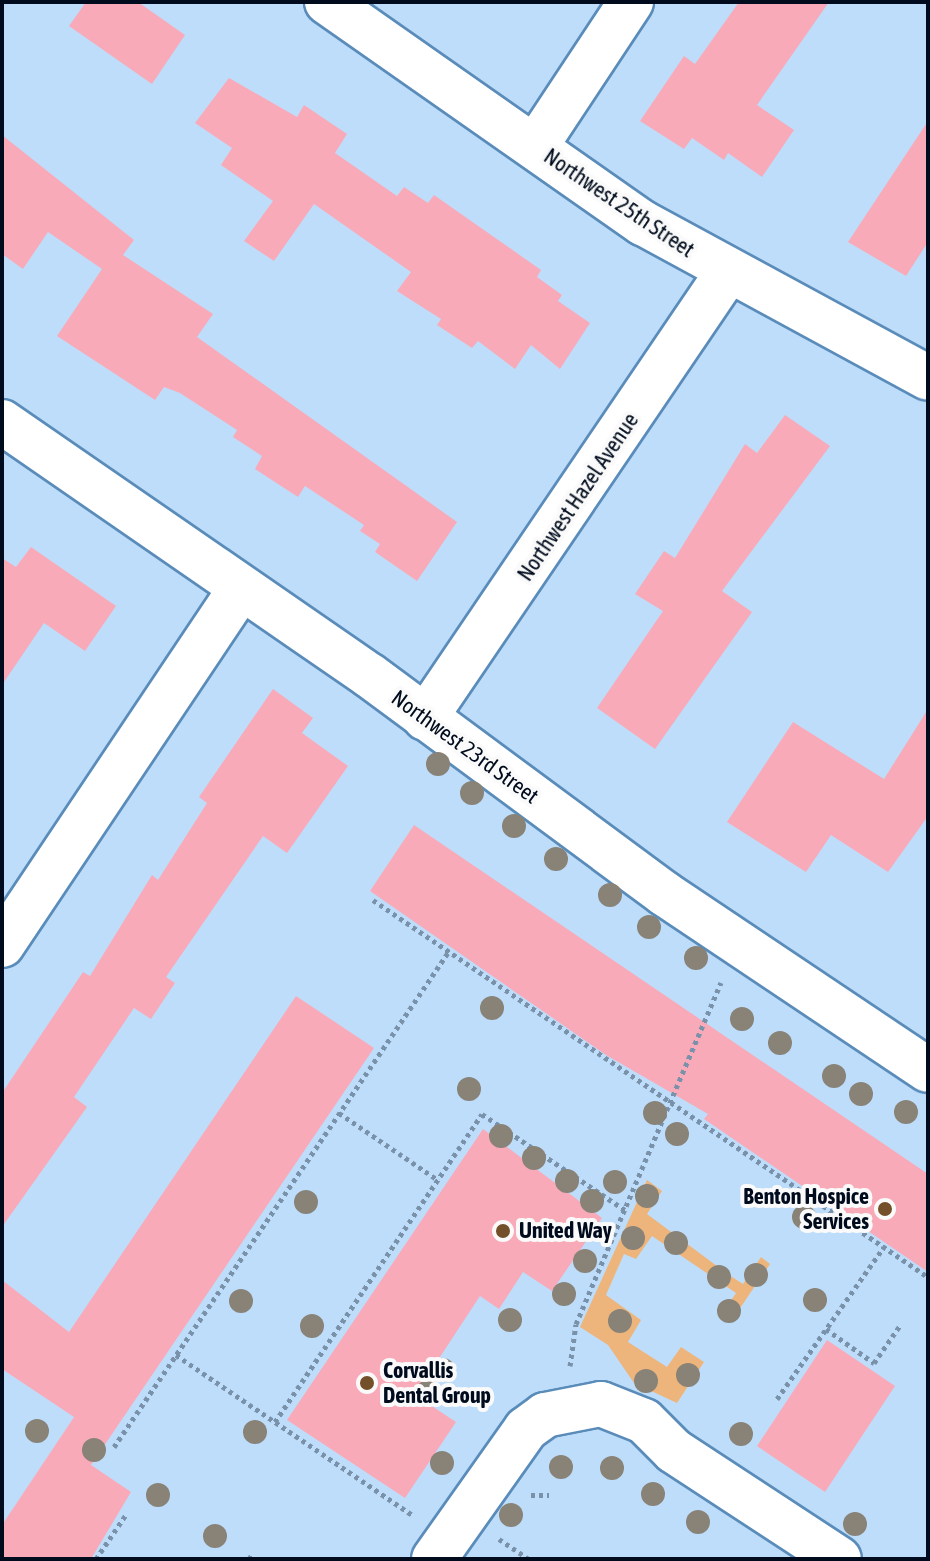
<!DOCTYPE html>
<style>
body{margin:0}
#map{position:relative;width:930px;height:1561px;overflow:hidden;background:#beddfa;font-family:"Asap Condensed",sans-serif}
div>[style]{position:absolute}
.green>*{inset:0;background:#edb57b}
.building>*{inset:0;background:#f9aab9}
.path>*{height:5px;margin-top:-2.5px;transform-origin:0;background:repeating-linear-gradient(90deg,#7991a9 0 4px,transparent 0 8px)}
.roads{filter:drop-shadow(2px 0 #5a8cba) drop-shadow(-2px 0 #5a8cba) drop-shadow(0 2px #5a8cba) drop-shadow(0 -2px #5a8cba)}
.minor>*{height:44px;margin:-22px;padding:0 22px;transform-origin:22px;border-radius:22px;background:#fff}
.trees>*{width:24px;height:24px;margin:-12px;border-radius:50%;background:#888277}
.dots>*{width:22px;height:22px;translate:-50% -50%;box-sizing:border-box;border:4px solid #fafafa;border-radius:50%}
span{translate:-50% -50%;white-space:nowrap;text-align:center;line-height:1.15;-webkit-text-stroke:8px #fafafa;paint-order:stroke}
.street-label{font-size:22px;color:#000c1d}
.poi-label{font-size:22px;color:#000c1d;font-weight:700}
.right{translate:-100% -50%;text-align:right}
.left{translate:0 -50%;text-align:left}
.frame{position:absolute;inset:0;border:4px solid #000c1d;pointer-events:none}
</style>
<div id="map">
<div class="green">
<div style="clip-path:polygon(647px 1180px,662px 1191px,647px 1214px,729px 1275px,743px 1284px,761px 1257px,770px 1264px,730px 1323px,720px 1317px,736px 1293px,652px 1236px,636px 1259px,624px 1254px,606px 1295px,641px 1320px,628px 1342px,667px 1367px,681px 1347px,704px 1362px,677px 1403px,634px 1383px,608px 1345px,580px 1327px)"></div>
</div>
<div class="building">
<div style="clip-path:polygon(86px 2px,138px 2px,185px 35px,152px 84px,69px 26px)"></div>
<div style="clip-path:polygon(739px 2px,829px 2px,757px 105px,794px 130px,762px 177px,728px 153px,724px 160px,692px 138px,684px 149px,640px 121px,684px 56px,695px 64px)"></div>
<div style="clip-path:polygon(229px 78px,297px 117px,304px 105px,347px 134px,335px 153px,397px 196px,404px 187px,428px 203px,434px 195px,541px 270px,537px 277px,562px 295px,558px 301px,590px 323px,560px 369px,531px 345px,515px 369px,478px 341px,472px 348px,437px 325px,441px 319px,397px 291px,411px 272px,314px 204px,274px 261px,244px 241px,273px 201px,221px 165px,232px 148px,195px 123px)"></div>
<div style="clip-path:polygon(928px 121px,928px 242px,906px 276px,848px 242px)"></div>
<div style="clip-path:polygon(2px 135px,134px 240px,123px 255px,213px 314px,197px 337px,457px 522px,417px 581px,375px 552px,380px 544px,360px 531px,364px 525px,305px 486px,298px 497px,255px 469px,262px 456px,233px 437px,237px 430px,180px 393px,164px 387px,155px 400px,57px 336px,102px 269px,48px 232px,23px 269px,2px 254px)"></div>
<div style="clip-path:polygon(785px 415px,830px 446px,722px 591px,752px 612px,655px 749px,597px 708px,663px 611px,635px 594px,664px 551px,675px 558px,745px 444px,757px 453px)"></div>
<div style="clip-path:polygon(31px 547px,116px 606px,85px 651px,44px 623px,2px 685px,2px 558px,16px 567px)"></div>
<div style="clip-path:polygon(273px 689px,313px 718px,302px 733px,348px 766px,287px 853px,263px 836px,166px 977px,175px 983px,151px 1019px,134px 1008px,74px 1097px,87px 1107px,2px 1227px,2px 1093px,83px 972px,90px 976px,152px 875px,158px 880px,207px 803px,199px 797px)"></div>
<div style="clip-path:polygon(928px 709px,928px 816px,888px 872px,831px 835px,806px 872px,727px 822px,793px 722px,884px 779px)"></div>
<div style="clip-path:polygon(414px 825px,928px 1174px,928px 1272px,704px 1119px,708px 1114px,606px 1055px,370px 891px)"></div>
<div style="clip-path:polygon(296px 996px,374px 1048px,91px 1465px,131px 1492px,91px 1559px,2px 1559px,2px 1525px,74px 1417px,2px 1369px,2px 1280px,69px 1332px)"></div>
<div style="clip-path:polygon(483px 1129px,602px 1218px,552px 1291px,523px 1272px,499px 1309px,480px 1296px,415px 1395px,456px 1422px,405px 1498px,287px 1420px)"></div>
<div style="clip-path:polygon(827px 1340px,895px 1386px,825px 1492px,757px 1446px)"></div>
</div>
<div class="path">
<div style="left:373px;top:900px;width:671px;rotate:34.19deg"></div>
<div style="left:339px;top:1113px;width:120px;rotate:34.1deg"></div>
<div style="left:826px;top:1329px;width:59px;rotate:35.3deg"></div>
<div style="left:874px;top:1363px;width:47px;rotate:-55.3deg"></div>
<div style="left:176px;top:1355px;width:287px;rotate:34.1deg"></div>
<div style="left:570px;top:1366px;width:42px;rotate:-81.9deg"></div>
<div style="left:576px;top:1324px;width:371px;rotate:-67deg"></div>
<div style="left:777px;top:1399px;width:186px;rotate:-54.9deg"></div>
<div style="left:275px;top:1422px;width:371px;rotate:-56.1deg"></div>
<div style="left:482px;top:1114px;width:172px;rotate:33.9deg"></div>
<div style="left:114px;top:1447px;width:599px;rotate:-55.96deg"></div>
<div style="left:531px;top:1495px;width:18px"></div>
<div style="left:499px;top:1539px;width:36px;rotate:34deg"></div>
<div style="left:96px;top:1559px;width:55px;rotate:-56deg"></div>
<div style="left:249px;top:1559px;width:7px;rotate:-56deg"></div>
</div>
<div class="roads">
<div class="minor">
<div style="left:327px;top:2px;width:386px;rotate:35deg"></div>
<div style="left:643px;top:223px;width:324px;rotate:28.5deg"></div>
<div style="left:535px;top:147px;width:174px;rotate:-56.5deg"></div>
<div style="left:2px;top:422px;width:446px;rotate:34.6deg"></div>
<div style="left:369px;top:675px;width:368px;rotate:36.5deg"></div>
<div style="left:665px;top:894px;width:316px;rotate:33.8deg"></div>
<div style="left:425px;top:718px;width:538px;rotate:-55.84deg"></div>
<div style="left:2px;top:945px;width:426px;rotate:-56.2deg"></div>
<div style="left:434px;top:1559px;width:159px;rotate:-54.7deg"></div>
<div style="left:526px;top:1429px;width:24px;rotate:-36deg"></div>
<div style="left:545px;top:1415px;width:57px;rotate:-11.1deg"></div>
<div style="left:601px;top:1404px;width:46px;rotate:21.6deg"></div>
<div style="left:644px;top:1421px;width:42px;rotate:45deg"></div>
<div style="left:674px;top:1451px;width:197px;rotate:33.2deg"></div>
</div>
</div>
<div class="trees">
<div style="left:438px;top:764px"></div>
<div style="left:472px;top:793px"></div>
<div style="left:514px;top:826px"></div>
<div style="left:556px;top:859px"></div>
<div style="left:610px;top:895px"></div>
<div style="left:649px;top:927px"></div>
<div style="left:696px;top:958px"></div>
<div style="left:492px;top:1008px"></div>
<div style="left:742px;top:1019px"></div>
<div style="left:780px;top:1043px"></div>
<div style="left:834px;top:1076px"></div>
<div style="left:469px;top:1089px"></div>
<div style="left:861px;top:1094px"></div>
<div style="left:906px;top:1112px"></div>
<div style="left:655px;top:1113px"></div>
<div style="left:677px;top:1134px"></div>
<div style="left:501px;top:1136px"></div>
<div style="left:534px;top:1158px"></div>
<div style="left:567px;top:1181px"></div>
<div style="left:615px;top:1182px"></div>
<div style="left:647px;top:1196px"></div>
<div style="left:592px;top:1201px"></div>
<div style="left:306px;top:1202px"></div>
<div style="left:804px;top:1217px"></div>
<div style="left:633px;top:1238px"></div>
<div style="left:676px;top:1243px"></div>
<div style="left:585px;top:1261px"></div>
<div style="left:756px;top:1275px"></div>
<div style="left:719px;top:1277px"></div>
<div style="left:564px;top:1294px"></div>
<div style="left:815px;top:1300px"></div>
<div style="left:241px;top:1301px"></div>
<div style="left:729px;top:1311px"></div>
<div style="left:510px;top:1320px"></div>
<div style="left:620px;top:1321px"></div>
<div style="left:312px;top:1326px"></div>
<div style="left:443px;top:1370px"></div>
<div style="left:688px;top:1375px"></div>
<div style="left:646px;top:1381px"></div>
<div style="left:428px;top:1392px"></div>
<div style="left:37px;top:1431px"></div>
<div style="left:255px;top:1432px"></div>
<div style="left:741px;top:1434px"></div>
<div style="left:94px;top:1450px"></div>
<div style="left:442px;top:1463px"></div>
<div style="left:561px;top:1467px"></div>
<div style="left:612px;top:1468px"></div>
<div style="left:653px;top:1494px"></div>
<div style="left:158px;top:1495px"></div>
<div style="left:511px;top:1515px"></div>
<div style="left:698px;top:1522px"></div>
<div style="left:855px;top:1524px"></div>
<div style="left:215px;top:1536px"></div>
</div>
<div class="dots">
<div style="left:885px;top:1209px;background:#735029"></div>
<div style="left:503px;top:1231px;background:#735029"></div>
<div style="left:367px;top:1383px;background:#735029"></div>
</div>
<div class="street-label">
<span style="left:619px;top:203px;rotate:34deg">Northwest 25th Street</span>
<span style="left:578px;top:497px;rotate:-56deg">Northwest Hazel Avenue</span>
<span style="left:465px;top:747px;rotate:36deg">Northwest 23rd Street</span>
</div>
<div class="poi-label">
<span class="right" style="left:869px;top:1209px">Benton Hospice<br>Services</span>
<span class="left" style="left:519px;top:1231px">United Way</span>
<span class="left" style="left:383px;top:1383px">Corvallis<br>Dental Group</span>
</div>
<div class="frame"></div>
</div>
